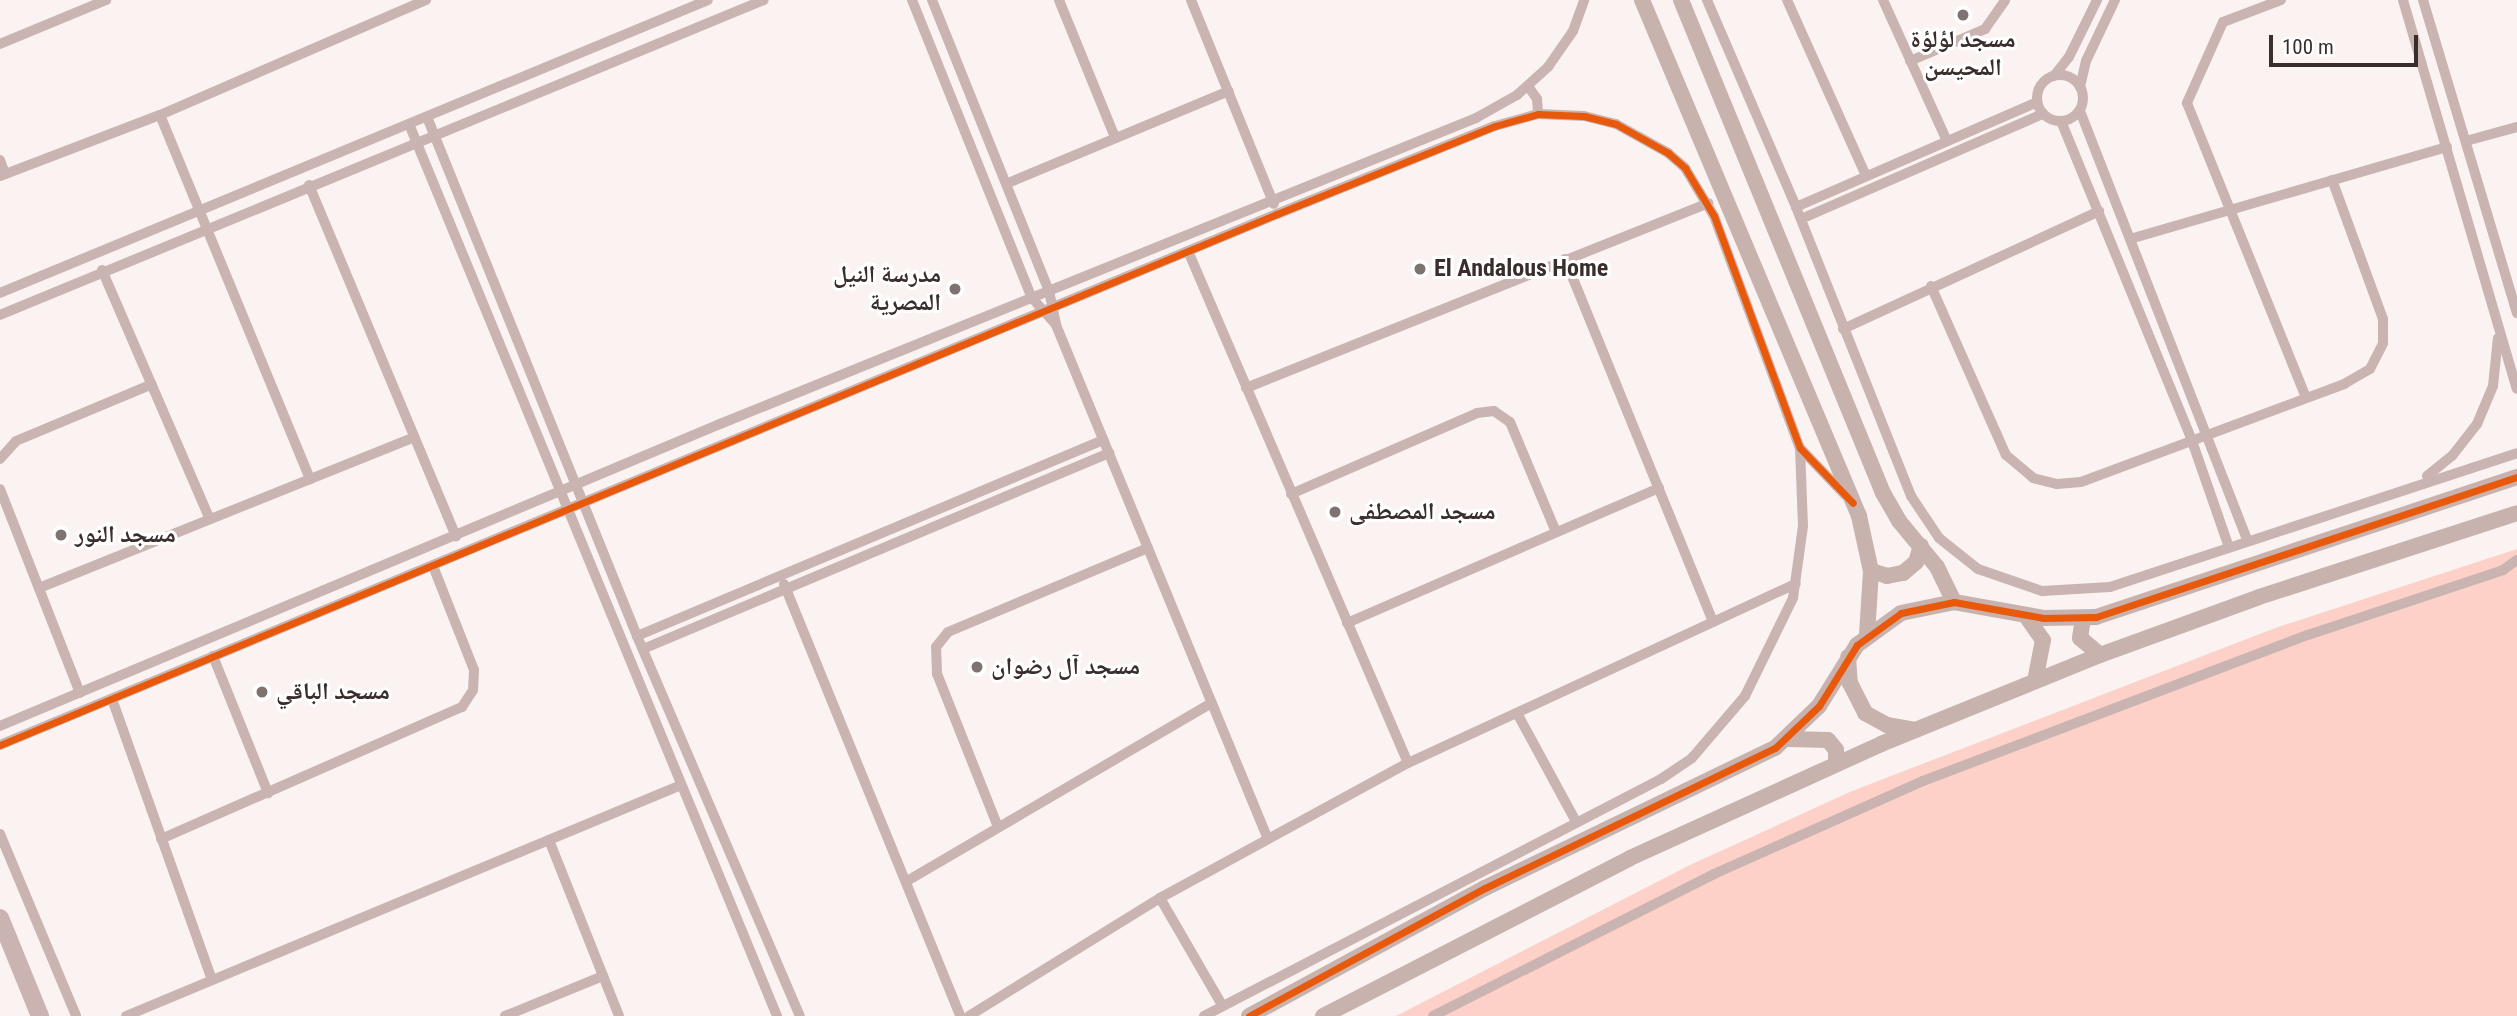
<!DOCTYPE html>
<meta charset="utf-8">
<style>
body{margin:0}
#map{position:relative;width:2517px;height:1016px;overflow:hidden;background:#faf3f2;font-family:"Roboto Condensed","Noto Naskh Arabic",sans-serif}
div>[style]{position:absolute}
.green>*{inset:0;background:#fdd0c8}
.street>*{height:10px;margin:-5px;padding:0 5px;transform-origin:5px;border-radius:5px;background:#c9b4b1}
.street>.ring{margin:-5px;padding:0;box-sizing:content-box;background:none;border:10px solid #c9b4b1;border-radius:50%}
.secondary>*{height:16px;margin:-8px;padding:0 8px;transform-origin:8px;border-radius:8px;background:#c7b2ae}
.primary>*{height:18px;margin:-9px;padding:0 9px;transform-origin:9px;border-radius:9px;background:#cab3b1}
.cycleway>*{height:7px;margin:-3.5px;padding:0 3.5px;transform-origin:3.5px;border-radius:3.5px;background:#e8590c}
.dots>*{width:19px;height:19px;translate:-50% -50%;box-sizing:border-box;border:4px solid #fff;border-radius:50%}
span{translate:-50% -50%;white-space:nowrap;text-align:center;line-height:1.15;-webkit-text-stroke:6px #fff;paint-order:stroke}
.poi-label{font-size:24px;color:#392e2c;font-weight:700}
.left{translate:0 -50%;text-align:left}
.right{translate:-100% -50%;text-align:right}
.scale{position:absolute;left:2269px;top:35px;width:149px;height:32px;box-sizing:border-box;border:4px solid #392e2c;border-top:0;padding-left:9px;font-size:21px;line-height:24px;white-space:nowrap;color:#392e2c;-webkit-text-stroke:5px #fff;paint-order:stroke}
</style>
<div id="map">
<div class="green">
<div style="clip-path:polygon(2517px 549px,2517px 1016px,1396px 1016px,1690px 865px,1852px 791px,2278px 627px)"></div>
</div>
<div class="street">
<div style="left:912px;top:0;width:321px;rotate:68.1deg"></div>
<div style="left:1032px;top:298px;width:36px;rotate:48deg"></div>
<div style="left:932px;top:0;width:314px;rotate:68.1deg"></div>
<div style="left:1049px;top:291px;width:35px;rotate:78deg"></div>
<div style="left:1056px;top:325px;width:554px;rotate:67.6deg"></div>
<div style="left:1059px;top:0;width:148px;rotate:67.8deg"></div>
<div style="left:1191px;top:0;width:220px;rotate:67.9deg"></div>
<div style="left:1707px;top:0;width:225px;rotate:66.7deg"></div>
<div style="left:1796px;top:207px;width:311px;rotate:68.3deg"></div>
<div style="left:1911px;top:496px;width:50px;rotate:56.3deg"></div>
<div style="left:1939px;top:538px;width:50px;rotate:38.5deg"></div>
<div style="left:1978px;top:569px;width:68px;rotate:19deg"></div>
<div style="left:2042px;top:591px;width:68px;rotate:-3.4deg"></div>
<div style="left:2110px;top:587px;width:428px;rotate:-18.2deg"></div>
<div style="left:1787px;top:0;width:193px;rotate:65.8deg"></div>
<div style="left:1883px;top:0;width:155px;rotate:65.6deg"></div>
<div style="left:2281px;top:0;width:62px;rotate:159.2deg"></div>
<div style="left:2223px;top:22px;width:89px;rotate:114deg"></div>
<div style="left:2187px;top:103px;width:318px;rotate:68deg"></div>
<div style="left:2403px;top:0;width:405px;rotate:73.7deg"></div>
<div style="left:2423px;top:0;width:327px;rotate:73.3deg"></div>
<div style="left:0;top:44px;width:115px;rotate:-22.5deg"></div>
<div style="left:1910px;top:61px;width:82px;rotate:-23.1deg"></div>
<div style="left:1985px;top:29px;width:35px;rotate:-55deg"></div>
<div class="ring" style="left:2037px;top:75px;width:36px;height:36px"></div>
<div style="left:2054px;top:76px;width:24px;rotate:-52deg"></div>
<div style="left:2069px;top:57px;width:64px;rotate:-63.8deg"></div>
<div style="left:1528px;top:86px;width:16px;rotate:55deg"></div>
<div style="left:1537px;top:99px;width:15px;rotate:86deg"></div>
<div style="left:2080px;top:87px;width:27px;rotate:-77deg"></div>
<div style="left:2086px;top:61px;width:68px;rotate:-64.6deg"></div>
<div style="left:2080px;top:111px;width:460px;rotate:68.7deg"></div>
<div style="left:160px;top:115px;width:394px;rotate:67.6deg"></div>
<div style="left:427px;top:117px;width:560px;rotate:67.97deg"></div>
<div style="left:637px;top:636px;width:413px;rotate:66.8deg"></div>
<div style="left:2061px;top:121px;width:346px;rotate:67.7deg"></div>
<div style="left:2192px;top:441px;width:112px;rotate:70.8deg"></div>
<div style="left:409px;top:124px;width:965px;rotate:67.58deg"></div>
<div style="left:2466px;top:141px;width:53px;rotate:-15.4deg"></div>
<div style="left:0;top:160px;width:15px;rotate:70deg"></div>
<div style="left:0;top:176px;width:171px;rotate:-20.9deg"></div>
<div style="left:160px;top:115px;width:290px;rotate:-23.4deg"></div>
<div style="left:1008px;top:183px;width:239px;rotate:-22.6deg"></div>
<div style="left:309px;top:185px;width:381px;rotate:67.3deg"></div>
<div style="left:1796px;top:207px;width:263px;rotate:-23.5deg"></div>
<div style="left:1801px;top:219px;width:264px;rotate:-23.5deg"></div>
<div style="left:2130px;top:239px;width:330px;rotate:-16.2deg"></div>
<div style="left:1188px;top:251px;width:557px;rotate:66.75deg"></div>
<div style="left:1565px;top:259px;width:392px;rotate:67.8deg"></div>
<div style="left:102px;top:270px;width:271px;rotate:66.6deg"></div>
<div style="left:1931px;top:286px;width:185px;rotate:66.1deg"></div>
<div style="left:2006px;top:455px;width:35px;rotate:40deg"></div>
<div style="left:2033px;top:478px;width:25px;rotate:14deg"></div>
<div style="left:2057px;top:484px;width:24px;rotate:-5deg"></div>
<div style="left:2081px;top:482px;width:281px;rotate:-20.4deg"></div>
<div style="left:2344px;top:384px;width:30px;rotate:-30deg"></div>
<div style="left:2370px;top:369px;width:29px;rotate:-63deg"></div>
<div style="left:2383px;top:343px;width:24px;rotate:-90deg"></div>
<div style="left:2383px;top:319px;width:148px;rotate:-110.1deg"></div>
<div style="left:0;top:293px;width:766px;rotate:-22.48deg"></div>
<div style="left:0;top:315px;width:826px;rotate:-22.41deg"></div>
<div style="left:1843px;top:329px;width:282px;rotate:-24.7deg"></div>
<div style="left:1246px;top:388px;width:498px;rotate:-21.8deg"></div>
<div style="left:0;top:459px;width:24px;rotate:-48deg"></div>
<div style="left:16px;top:441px;width:147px;rotate:-22.7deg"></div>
<div style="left:2427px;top:476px;width:32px;rotate:-39deg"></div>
<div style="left:2452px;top:456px;width:41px;rotate:-52deg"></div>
<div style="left:2477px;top:424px;width:41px;rotate:-67.2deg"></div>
<div style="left:2493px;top:386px;width:48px;rotate:-84.1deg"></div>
<div style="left:0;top:489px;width:219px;rotate:68.6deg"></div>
<div style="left:1291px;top:494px;width:203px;rotate:-23.5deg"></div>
<div style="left:1477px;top:413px;width:17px;rotate:-7deg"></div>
<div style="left:1494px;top:411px;width:19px;rotate:35deg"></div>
<div style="left:1510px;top:422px;width:119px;rotate:67.3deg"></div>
<div style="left:784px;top:584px;width:466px;rotate:67.8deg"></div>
<div style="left:39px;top:588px;width:404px;rotate:-21.9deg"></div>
<div style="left:1347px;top:623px;width:340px;rotate:-23.4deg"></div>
<div style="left:637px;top:636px;width:506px;rotate:-22.81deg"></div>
<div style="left:643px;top:649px;width:506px;rotate:-22.81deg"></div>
<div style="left:213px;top:656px;width:148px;rotate:68.1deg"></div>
<div style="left:112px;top:699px;width:298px;rotate:70.4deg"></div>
<div style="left:1517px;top:713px;width:122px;rotate:61.5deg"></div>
<div style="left:0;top:726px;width:781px;rotate:-22.76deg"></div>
<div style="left:720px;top:424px;width:816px;rotate:-22.04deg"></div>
<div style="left:1476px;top:118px;width:47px;rotate:-29.3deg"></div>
<div style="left:1517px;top:95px;width:42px;rotate:-42.1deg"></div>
<div style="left:1548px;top:67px;width:44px;rotate:-55.2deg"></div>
<div style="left:1573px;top:31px;width:33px;rotate:-70deg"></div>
<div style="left:0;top:745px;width:1383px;rotate:-22.58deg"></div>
<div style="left:1277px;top:214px;width:235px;rotate:-22deg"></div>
<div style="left:1495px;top:126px;width:45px;rotate:-15.6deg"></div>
<div style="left:1538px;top:114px;width:46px;rotate:2.5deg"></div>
<div style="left:1584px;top:116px;width:33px;rotate:14deg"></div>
<div style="left:1616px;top:124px;width:60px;rotate:29.1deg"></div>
<div style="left:1668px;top:153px;width:23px;rotate:41deg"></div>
<div style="left:1685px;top:168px;width:56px;rotate:58.9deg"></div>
<div style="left:1714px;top:216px;width:247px;rotate:69.7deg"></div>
<div style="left:1800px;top:448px;width:66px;rotate:46.2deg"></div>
<div style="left:998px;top:827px;width:165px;rotate:-111.7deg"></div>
<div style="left:937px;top:674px;width:27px;rotate:-92deg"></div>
<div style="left:936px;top:647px;width:19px;rotate:-51deg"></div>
<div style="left:948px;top:632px;width:217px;rotate:-22.8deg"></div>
<div style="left:0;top:834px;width:197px;rotate:67.3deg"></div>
<div style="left:161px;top:839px;width:329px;rotate:-23.7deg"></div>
<div style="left:462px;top:707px;width:20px;rotate:-57deg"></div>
<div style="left:473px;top:690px;width:20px;rotate:-87deg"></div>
<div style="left:474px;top:670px;width:112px;rotate:-111.5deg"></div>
<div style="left:549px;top:840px;width:189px;rotate:68.3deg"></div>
<div style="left:907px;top:881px;width:353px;rotate:-30.3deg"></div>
<div style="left:1160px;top:898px;width:124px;rotate:59.9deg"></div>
<div style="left:126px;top:1016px;width:601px;rotate:-22.6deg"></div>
<div style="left:505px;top:1016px;width:106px;rotate:-22.2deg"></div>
<div style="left:969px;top:1016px;width:225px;rotate:-31.7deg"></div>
<div style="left:1160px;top:898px;width:282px;rotate:-28.6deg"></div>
<div style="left:1408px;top:763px;width:427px;rotate:-24.8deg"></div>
<div style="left:1204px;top:1016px;width:515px;rotate:-27.41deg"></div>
<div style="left:1661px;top:779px;width:37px;rotate:-34deg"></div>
<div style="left:1692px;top:758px;width:82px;rotate:-49.5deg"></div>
<div style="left:1745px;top:696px;width:109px;rotate:-63.9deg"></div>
<div style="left:1793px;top:598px;width:73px;rotate:-82.1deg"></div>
<div style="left:1803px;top:526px;width:78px;rotate:-92.2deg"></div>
<div style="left:1433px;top:1016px;width:315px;rotate:-26.8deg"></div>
<div style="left:1714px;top:874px;width:229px;rotate:-24deg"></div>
<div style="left:1923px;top:781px;width:412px;rotate:-20.8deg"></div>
<div style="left:2308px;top:635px;width:206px;rotate:-18.4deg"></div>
<div style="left:2503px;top:570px;width:17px;rotate:-36deg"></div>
</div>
<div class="secondary">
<div style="left:1642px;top:0;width:560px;rotate:67.19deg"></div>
<div style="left:1859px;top:516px;width:56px;rotate:77.7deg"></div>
<div style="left:1871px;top:571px;width:64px;rotate:93.6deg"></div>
<div style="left:1681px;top:0;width:533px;rotate:67.72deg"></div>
<div style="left:1883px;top:493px;width:32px;rotate:60deg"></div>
<div style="left:1899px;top:521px;width:60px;rotate:50.4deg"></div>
<div style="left:1937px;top:567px;width:39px;rotate:64deg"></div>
<div style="left:1871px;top:571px;width:17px;rotate:17deg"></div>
<div style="left:1887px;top:576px;width:16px;rotate:-11deg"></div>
<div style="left:1903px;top:573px;width:17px;rotate:-40deg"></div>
<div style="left:1916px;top:562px;width:17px;rotate:-73deg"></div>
<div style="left:2026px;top:616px;width:29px;rotate:55deg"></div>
<div style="left:2043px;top:640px;width:42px;rotate:101deg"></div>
<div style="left:2083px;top:619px;width:19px;rotate:99deg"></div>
<div style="left:2080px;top:638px;width:26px;rotate:40deg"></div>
<div style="left:1848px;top:657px;width:26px;rotate:86deg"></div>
<div style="left:1850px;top:683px;width:34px;rotate:63deg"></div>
<div style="left:1865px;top:713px;width:25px;rotate:29deg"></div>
<div style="left:1887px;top:725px;width:27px;rotate:10deg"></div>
<div style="left:1788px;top:739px;width:40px;rotate:1.4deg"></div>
<div style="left:1828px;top:740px;width:13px;rotate:51deg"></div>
<div style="left:1836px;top:750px;width:13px;rotate:90deg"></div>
<div style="left:1249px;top:1016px;width:268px;rotate:-28.5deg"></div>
<div style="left:1485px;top:888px;width:322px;rotate:-25.8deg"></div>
<div style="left:1775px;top:748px;width:61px;rotate:-43.7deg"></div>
<div style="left:1819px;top:706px;width:72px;rotate:-58.1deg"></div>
<div style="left:1857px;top:645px;width:54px;rotate:-36deg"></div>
<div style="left:1901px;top:613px;width:54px;rotate:-11.7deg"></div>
<div style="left:1954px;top:602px;width:91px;rotate:10.1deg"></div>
<div style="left:2044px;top:618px;width:52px;rotate:-1.1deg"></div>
<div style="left:2096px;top:617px;width:444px;rotate:-18.4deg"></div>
<div style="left:1323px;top:1016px;width:345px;rotate:-27.2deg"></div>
<div style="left:1630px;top:858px;width:276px;rotate:-24.4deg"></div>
<div style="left:1881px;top:744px;width:236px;rotate:-22.1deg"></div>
<div style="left:2100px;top:655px;width:169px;rotate:-20deg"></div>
<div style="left:2259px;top:597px;width:271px;rotate:-18deg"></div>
</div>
<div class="primary">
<div style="left:0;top:918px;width:106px;rotate:67.8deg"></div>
</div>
<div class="cycleway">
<div style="left:0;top:745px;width:1383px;rotate:-22.58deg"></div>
<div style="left:1277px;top:214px;width:235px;rotate:-22deg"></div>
<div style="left:1495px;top:126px;width:45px;rotate:-15.6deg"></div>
<div style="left:1538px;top:114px;width:46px;rotate:2.5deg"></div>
<div style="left:1584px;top:116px;width:33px;rotate:14deg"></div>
<div style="left:1616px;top:124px;width:60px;rotate:29.1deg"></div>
<div style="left:1668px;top:153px;width:23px;rotate:41deg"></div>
<div style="left:1685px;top:168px;width:56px;rotate:58.9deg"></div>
<div style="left:1714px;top:216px;width:247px;rotate:69.7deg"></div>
<div style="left:1800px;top:448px;width:76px;rotate:46.1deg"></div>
<div style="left:1249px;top:1016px;width:268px;rotate:-28.5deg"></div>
<div style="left:1485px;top:888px;width:322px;rotate:-25.8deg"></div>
<div style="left:1775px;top:748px;width:61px;rotate:-43.7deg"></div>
<div style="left:1819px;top:706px;width:72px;rotate:-58.1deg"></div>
<div style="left:1857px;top:645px;width:54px;rotate:-36deg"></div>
<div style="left:1901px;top:613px;width:54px;rotate:-11.7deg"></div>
<div style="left:1954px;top:602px;width:91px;rotate:10.1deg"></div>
<div style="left:2044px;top:618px;width:52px;rotate:-1.1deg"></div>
<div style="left:2096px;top:617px;width:444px;rotate:-18.4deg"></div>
</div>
<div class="dots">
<div style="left:1963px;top:15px;background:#7d7371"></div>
<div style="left:1420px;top:269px;background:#7d7371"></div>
<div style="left:955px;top:289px;background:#7d7371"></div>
<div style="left:1335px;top:512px;background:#7d7371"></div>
<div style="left:61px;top:535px;background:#7d7371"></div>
<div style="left:977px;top:667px;background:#7d7371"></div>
<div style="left:262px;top:692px;background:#7d7371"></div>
</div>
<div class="poi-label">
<span style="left:1963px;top:54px">مسجد لؤلؤة<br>المحيسن</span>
<span class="left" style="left:1434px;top:269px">El Andalous Home</span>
<span class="right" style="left:941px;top:289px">مدرسة النيل<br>المصرية</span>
<span class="left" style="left:1349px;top:512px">مسجد المصطفى</span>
<span class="left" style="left:75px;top:535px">مسجد النور</span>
<span class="left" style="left:991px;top:667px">مسجد آل رضوان</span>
<span class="left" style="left:276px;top:692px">مسجد الباقي</span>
</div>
<div class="scale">100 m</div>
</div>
